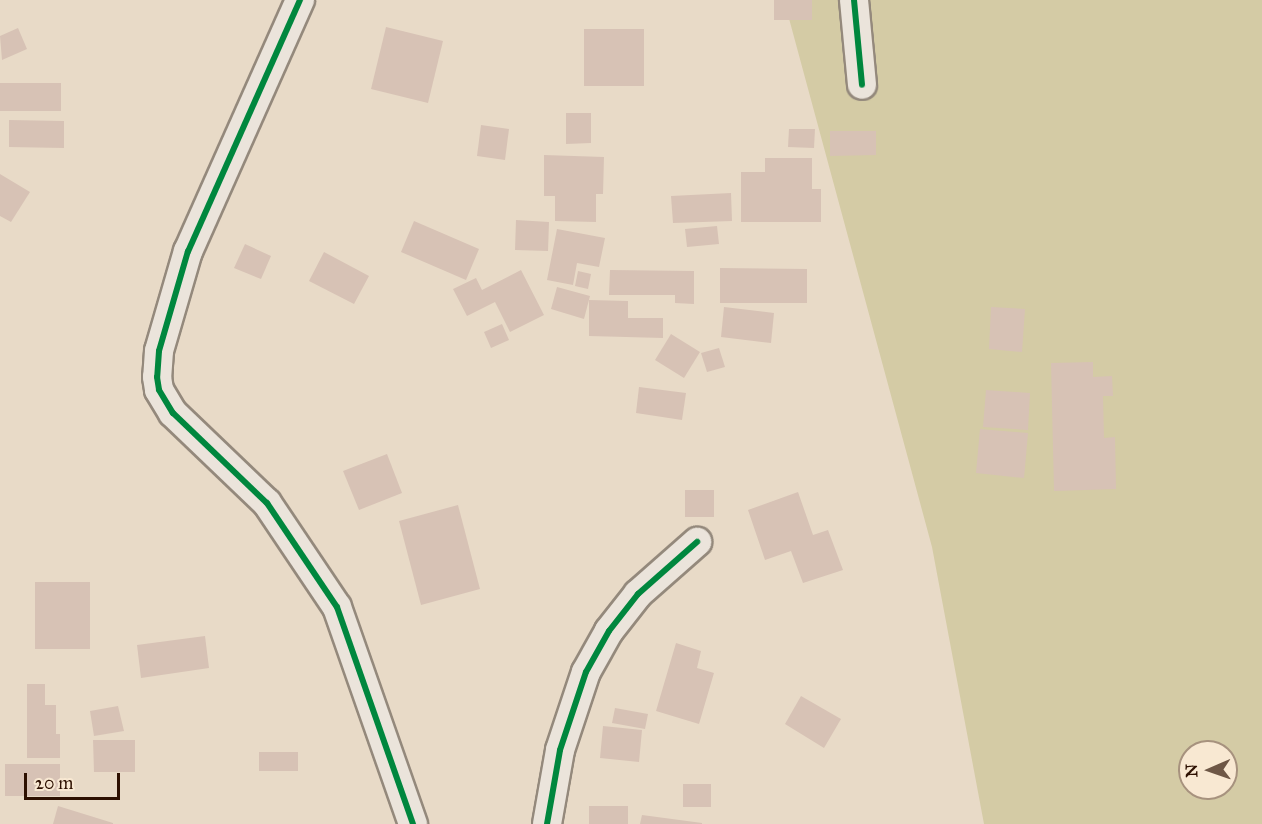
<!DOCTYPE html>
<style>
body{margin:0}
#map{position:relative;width:1262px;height:824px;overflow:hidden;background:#e8dac7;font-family:"IM FELL Great Primer",serif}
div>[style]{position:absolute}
.green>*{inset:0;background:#d4cba5}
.building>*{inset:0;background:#d7c2b5}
.roads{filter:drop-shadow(2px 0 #94897c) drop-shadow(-2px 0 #94897c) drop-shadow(0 2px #94897c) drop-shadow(0 -2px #94897c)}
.street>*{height:28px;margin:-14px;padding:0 14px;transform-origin:14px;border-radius:14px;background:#ebe4db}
.cycleway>*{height:6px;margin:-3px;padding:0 3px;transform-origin:3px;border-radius:3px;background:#00873e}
span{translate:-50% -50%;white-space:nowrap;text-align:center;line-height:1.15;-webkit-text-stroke:4.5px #f8e8d2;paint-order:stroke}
.north{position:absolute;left:1178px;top:740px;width:60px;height:60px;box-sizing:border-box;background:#f8e8d2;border:2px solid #a7927e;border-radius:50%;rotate:268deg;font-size:16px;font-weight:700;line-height:24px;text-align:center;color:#2d1001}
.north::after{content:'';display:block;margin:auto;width:21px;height:27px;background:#6e5746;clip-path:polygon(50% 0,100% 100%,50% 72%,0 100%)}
.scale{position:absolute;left:24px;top:773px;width:96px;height:27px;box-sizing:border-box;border:3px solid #2d1001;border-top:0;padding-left:8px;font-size:18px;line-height:21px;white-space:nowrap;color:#2d1001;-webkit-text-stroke:4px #f8e8d2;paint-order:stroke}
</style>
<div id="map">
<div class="green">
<div style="clip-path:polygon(evenodd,784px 0,1262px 0,1262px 824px,984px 824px,932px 547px,784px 0,1190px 752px,1226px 752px,1226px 788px,1190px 788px,1190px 752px)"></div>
</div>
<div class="building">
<div style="clip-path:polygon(774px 0,812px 0,812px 20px,774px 20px)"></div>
<div style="clip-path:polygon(386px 27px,443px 41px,428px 103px,371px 89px)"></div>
<div style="clip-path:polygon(18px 28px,27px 49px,2px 60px,0 36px)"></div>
<div style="clip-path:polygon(584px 29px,644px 29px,644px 86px,584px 86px)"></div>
<div style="clip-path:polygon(0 83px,61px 83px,61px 111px,0 111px)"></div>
<div style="clip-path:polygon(566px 113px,591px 113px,591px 143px,566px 144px)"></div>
<div style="clip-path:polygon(9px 120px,64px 121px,64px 148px,9px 147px)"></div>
<div style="clip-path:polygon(481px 125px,509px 129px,505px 160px,477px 156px)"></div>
<div style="clip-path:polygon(789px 129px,815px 129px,814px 148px,788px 147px)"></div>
<div style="clip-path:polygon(830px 131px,876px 131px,876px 155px,830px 156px)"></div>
<div style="clip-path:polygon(544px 155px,604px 157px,603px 194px,596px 194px,596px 222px,555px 221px,555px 196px,544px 196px)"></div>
<div style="clip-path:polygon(765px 158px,812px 158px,812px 189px,821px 189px,821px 222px,741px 222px,741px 172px,765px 172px)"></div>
<div style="clip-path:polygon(0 174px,30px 192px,11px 222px,0 216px)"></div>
<div style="clip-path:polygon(731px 193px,732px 221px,673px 223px,671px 196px)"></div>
<div style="clip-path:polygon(516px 220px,549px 222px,548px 251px,515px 250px)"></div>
<div style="clip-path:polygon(414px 221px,479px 249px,466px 280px,401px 252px)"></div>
<div style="clip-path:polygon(717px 226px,719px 244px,687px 247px,685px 229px)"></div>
<div style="clip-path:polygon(557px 229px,605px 238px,599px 267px,577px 263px,573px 285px,547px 280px)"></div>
<div style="clip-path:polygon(245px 244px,271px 256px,261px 279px,234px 268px)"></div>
<div style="clip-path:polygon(324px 252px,369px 276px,354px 304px,309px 281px)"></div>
<div style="clip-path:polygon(720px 268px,807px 269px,807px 303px,720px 303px)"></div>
<div style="clip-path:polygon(521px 270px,544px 315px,510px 332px,495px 302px,467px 316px,453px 289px,476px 278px,482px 290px)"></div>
<div style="clip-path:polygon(610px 270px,694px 271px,694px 304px,675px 303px,675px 295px,609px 295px)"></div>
<div style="clip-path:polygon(578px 271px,591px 274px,588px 289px,575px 286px)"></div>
<div style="clip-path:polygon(557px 287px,590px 296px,584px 319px,551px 309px)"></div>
<div style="clip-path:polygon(589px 300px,628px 301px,628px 318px,663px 318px,663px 338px,589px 336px)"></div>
<div style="clip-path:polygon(724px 307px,774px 313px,771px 343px,721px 337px)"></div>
<div style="clip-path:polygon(991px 307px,1025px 309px,1022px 352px,989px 349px)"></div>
<div style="clip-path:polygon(502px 324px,509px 340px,491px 348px,484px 332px)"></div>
<div style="clip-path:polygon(671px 334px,700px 352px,684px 378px,655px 360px)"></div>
<div style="clip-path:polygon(719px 348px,725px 367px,707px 372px,701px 353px)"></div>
<div style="clip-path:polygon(1093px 362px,1093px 377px,1112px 376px,1113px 396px,1103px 396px,1104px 438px,1115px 437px,1116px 489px,1054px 491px,1051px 363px)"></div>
<div style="clip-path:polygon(639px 387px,686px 393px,682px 420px,636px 413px)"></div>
<div style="clip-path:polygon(986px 390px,1030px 393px,1028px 430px,983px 427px)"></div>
<div style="clip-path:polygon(980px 429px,1028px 433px,1024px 478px,976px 473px)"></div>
<div style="clip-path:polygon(387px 454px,402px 493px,359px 510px,343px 471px)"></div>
<div style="clip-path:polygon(685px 490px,714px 490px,714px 517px,685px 517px)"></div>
<div style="clip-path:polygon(798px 492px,813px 535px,828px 530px,843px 570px,803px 583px,791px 551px,765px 560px,748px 510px)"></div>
<div style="clip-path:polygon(458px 505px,480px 589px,421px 605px,399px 521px)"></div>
<div style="clip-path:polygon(35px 582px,90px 582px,90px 649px,35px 649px)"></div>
<div style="clip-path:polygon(205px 636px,209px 668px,141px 678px,137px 645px)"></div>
<div style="clip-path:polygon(676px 643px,701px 651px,697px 668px,714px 673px,699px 724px,656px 711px)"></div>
<div style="clip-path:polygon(27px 684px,45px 684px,45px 705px,56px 705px,56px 734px,60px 734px,60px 758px,27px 758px)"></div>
<div style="clip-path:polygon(801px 696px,841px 719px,824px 748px,785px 724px)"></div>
<div style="clip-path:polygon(118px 706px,124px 731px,94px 736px,90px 711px)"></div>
<div style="clip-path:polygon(615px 708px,648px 714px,645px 729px,612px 723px)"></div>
<div style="clip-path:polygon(603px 726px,642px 730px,639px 762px,600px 758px)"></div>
<div style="clip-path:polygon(93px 740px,135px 740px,135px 772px,94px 772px)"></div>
<div style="clip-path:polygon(259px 752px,298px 752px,298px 771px,259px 771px)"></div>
<div style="clip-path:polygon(5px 764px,60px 764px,60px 796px,5px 796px)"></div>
<div style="clip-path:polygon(683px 784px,711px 784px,711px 807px,683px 807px)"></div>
<div style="clip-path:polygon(58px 806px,113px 823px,113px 824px,53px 824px)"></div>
<div style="clip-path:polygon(589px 806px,628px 806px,628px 824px,589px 824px)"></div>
<div style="clip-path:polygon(642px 815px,702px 823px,702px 824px,640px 824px)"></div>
</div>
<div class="roads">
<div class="street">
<div style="left:300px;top:0;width:275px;rotate:114deg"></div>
<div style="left:188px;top:251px;width:104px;rotate:106.2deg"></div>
<div style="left:159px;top:351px;width:26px;rotate:94deg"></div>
<div style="left:157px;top:377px;width:13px;rotate:81deg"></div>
<div style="left:159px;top:390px;width:27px;rotate:59deg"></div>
<div style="left:173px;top:413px;width:130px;rotate:43.8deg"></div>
<div style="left:267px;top:503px;width:125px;rotate:56.1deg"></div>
<div style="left:337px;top:607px;width:230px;rotate:70.7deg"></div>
<div style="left:854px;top:0;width:85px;rotate:84.6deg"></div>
<div style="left:547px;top:824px;width:75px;rotate:-80deg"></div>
<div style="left:560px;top:750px;width:82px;rotate:-71.6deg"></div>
<div style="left:586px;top:672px;width:47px;rotate:-60.7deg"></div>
<div style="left:609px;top:631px;width:47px;rotate:-51.9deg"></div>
<div style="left:638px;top:594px;width:79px;rotate:-41.4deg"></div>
</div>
</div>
<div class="cycleway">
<div style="left:300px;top:0;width:275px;rotate:114deg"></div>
<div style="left:188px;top:251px;width:104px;rotate:106.2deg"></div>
<div style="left:159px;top:351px;width:26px;rotate:94deg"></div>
<div style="left:157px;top:377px;width:13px;rotate:81deg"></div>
<div style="left:159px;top:390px;width:27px;rotate:59deg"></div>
<div style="left:173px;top:413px;width:130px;rotate:43.8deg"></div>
<div style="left:267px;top:503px;width:125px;rotate:56.1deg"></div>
<div style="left:337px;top:607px;width:230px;rotate:70.7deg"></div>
<div style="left:854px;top:0;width:85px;rotate:84.6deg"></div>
<div style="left:547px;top:824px;width:75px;rotate:-80deg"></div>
<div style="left:560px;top:750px;width:82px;rotate:-71.6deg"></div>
<div style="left:586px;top:672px;width:47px;rotate:-60.7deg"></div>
<div style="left:609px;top:631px;width:47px;rotate:-51.9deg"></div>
<div style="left:638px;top:594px;width:79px;rotate:-41.4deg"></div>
</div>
<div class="north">N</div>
<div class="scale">20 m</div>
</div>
